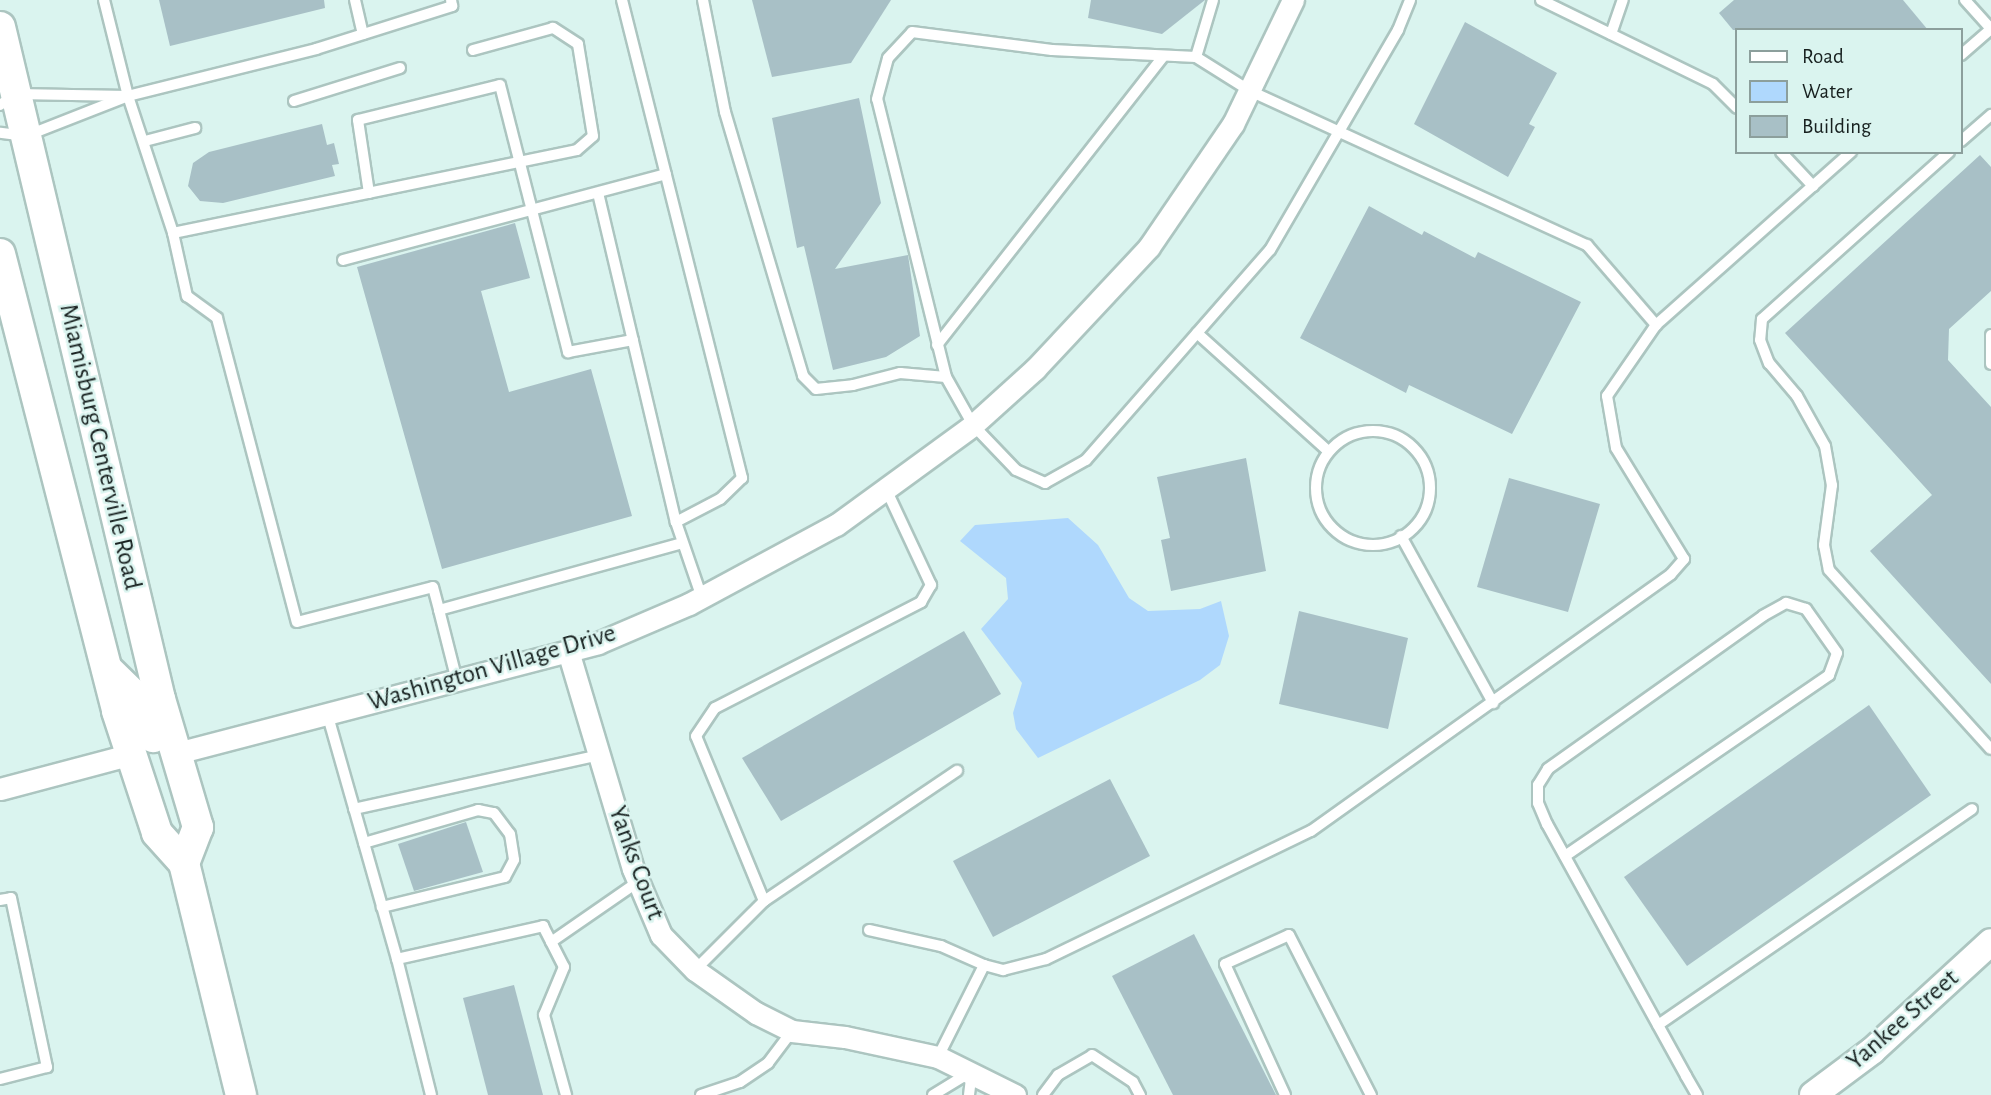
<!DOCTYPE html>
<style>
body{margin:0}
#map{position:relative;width:1991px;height:1095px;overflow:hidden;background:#daf4ef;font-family:"Alegreya Sans",sans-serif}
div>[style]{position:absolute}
.water>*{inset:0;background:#afd8fd}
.building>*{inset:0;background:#a8c0c6}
.roads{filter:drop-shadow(2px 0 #acc5c0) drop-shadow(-2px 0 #acc5c0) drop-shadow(0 2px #acc5c0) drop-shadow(0 -2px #acc5c0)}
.service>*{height:10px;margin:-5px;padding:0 5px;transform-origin:5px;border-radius:5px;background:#fff}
.service>.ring{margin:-5px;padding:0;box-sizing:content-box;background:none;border:10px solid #fff;border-radius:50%}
.minor>*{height:21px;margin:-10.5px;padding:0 10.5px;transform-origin:10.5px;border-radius:10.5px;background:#fff}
.tertiary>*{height:26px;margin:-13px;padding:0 13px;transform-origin:13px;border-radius:13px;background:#fff}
.secondary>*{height:30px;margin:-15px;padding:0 15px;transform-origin:15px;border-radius:15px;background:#fff}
span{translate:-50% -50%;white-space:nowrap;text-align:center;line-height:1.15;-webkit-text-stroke:5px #daf4ef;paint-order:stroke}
.street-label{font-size:26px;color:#17201f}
.legend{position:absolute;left:1735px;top:28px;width:228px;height:126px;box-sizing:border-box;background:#daf4ef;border:2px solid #8c9f9c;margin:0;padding:9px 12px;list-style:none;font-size:21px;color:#17201f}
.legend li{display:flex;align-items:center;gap:14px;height:35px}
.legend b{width:35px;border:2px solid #8c9f9c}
</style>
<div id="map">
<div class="water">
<div style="clip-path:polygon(1068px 518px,1098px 545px,1129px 598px,1148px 611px,1200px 609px,1221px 601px,1229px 636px,1220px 665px,1200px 680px,1038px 758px,1016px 729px,1013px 713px,1022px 683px,981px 629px,1008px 599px,1006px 578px,960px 541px,975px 525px)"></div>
</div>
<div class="building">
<div style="clip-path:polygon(159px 0,324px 0,325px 8px,170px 46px)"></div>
<div style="clip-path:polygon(752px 0,891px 0,851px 63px,772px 77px)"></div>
<div style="clip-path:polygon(1091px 0,1205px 0,1162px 34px,1088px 18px)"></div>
<div style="clip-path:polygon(1734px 0,1903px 0,1928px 30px,1733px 30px,1719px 13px)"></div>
<div style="clip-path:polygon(1465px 22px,1557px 73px,1529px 124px,1535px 127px,1508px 177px,1414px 124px)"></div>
<div style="clip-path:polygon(859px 98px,881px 203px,835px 269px,908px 255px,920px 336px,886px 357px,833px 370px,804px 246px,797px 248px,772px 118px)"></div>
<div style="clip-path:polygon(322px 124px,327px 145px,334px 143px,339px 164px,332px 165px,335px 176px,223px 203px,200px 201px,188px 186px,193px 163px,209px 152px)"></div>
<div style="clip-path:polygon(1980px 155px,1991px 167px,1991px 291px,1949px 329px,1948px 360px,1991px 407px,1991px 684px,1870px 551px,1932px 495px,1785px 333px)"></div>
<div style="clip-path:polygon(1369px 206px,1422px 235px,1424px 231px,1475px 258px,1478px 252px,1581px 302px,1512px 434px,1409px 385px,1406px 393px,1300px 338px)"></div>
<div style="clip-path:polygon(515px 223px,530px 278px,481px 291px,509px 392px,591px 369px,632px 516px,442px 569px,357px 267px)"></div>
<div style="clip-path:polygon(1246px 458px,1266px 571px,1171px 591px,1161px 540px,1170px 538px,1157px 477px)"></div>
<div style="clip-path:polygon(1509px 478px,1600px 504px,1568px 612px,1477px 587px)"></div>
<div style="clip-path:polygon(1299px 611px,1408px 638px,1388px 729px,1279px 704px)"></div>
<div style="clip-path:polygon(964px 631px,1001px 694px,781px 821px,742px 758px)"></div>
<div style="clip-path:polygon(1869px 705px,1931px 795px,1687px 966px,1624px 877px)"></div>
<div style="clip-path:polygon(1110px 779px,1150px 856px,993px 937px,953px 861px)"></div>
<div style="clip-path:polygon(466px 822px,483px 872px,414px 891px,398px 844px)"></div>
<div style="clip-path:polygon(1194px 934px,1276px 1095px,1173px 1095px,1112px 976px)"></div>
<div style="clip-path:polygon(514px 985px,543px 1095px,488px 1095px,463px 998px)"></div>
</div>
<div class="roads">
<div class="service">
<div style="left:104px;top:0;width:99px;rotate:76deg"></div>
<div style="left:128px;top:96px;width:144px;rotate:71.8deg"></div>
<div style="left:173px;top:233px;width:65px;rotate:77.5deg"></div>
<div style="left:187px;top:296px;width:37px;rotate:36deg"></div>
<div style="left:217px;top:318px;width:314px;rotate:75.3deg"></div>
<div style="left:297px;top:622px;width:140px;rotate:-14.4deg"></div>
<div style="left:433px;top:587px;width:24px;rotate:75deg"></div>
<div style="left:355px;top:0;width:35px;rotate:77deg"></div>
<div style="left:622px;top:0;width:493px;rotate:75.9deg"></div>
<div style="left:742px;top:478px;width:30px;rotate:136deg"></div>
<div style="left:720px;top:499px;width:50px;rotate:152.4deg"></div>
<div style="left:703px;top:0;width:114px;rotate:78.9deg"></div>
<div style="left:725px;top:112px;width:275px;rotate:73.5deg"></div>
<div style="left:803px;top:376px;width:18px;rotate:45deg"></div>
<div style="left:816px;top:389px;width:37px;rotate:-6deg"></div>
<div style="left:853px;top:385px;width:49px;rotate:-14.3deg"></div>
<div style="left:900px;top:373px;width:46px;rotate:5deg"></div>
<div style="left:946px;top:377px;width:55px;rotate:60.6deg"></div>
<div style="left:973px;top:425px;width:62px;rotate:46.3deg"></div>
<div style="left:1016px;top:470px;width:32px;rotate:24deg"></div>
<div style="left:1045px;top:483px;width:47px;rotate:-29.3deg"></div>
<div style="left:1086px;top:460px;width:279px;rotate:-48.8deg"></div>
<div style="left:1270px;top:250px;width:255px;rotate:-59.8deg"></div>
<div style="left:1398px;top:30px;width:32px;rotate:-68deg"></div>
<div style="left:1213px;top:0;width:59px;rotate:106.6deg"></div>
<div style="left:1196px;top:57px;width:64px;rotate:32.2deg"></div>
<div style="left:1250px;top:91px;width:371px;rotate:24.6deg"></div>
<div style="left:1587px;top:245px;width:106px;rotate:49.2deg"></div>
<div style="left:1541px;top:0;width:191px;rotate:26deg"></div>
<div style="left:1713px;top:84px;width:34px;rotate:45deg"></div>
<div style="left:1965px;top:0;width:39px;rotate:48deg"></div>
<div style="left:1611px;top:34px;width:36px;rotate:-71deg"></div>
<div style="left:1961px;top:55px;width:40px;rotate:-41deg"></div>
<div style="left:128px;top:96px;width:194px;rotate:-14deg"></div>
<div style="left:316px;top:49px;width:143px;rotate:-17.5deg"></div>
<div style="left:452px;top:6px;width:6px;rotate:-99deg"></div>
<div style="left:294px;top:101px;width:111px;rotate:-17.3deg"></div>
<div style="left:0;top:105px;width:19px;rotate:-35deg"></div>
<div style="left:16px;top:94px;width:112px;rotate:1deg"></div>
<div style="left:128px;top:96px;width:110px;rotate:158.6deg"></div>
<div style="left:26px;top:136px;width:26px;rotate:-173deg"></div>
<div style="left:145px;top:141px;width:52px;rotate:-14.6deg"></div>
<div style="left:1961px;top:141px;width:40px;rotate:-41deg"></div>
<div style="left:1781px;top:152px;width:47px;rotate:46.7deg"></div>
<div style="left:1949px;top:152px;width:251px;rotate:138.2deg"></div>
<div style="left:1762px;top:319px;width:21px;rotate:95deg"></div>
<div style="left:1760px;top:340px;width:25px;rotate:69deg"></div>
<div style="left:1769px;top:363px;width:43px;rotate:49.7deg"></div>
<div style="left:1797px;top:396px;width:57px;rotate:60.8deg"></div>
<div style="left:1825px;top:446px;width:40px;rotate:80deg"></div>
<div style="left:1832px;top:485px;width:61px;rotate:97.6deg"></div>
<div style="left:1824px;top:545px;width:25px;rotate:79deg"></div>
<div style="left:1829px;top:570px;width:241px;rotate:47.9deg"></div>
<div style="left:369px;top:193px;width:74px;rotate:-98.6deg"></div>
<div style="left:358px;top:120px;width:146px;rotate:-13.8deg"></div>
<div style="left:500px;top:85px;width:276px;rotate:75.7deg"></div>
<div style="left:568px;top:352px;width:66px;rotate:-10.5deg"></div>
<div style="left:598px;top:193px;width:338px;rotate:76.7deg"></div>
<div style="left:676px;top:522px;width:80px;rotate:71.1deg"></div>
<div style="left:173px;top:233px;width:412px;rotate:-11.6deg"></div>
<div style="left:577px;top:150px;width:21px;rotate:-41deg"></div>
<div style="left:593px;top:136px;width:93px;rotate:-99.3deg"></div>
<div style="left:578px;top:44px;width:30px;rotate:-147deg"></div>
<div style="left:553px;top:28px;width:83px;rotate:164.6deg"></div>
<div style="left:343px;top:260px;width:334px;rotate:-14.9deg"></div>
<div style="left:1197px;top:333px;width:176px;rotate:42deg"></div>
<div style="left:1991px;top:335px;width:29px;rotate:90deg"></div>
<div style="left:937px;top:345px;width:367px;rotate:-51.9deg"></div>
<div style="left:946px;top:377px;width:286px;rotate:-103.9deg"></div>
<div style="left:877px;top:99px;width:42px;rotate:-75deg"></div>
<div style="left:888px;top:58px;width:35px;rotate:-47deg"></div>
<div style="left:912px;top:32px;width:141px;rotate:7.3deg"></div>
<div style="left:1052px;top:50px;width:144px;rotate:2.8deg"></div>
<div class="ring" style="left:1316px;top:431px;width:104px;height:104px"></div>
<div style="left:1401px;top:536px;width:191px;rotate:61.1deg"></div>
<div style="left:457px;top:681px;width:73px;rotate:-104.2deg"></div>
<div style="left:439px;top:610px;width:252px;rotate:-15.4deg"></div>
<div style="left:327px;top:713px;width:256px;rotate:74.1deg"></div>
<div style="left:354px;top:809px;width:251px;rotate:-12.4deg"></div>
<div style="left:364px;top:843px;width:119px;rotate:-16.1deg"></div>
<div style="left:478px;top:810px;width:16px;rotate:11deg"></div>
<div style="left:494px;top:813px;width:26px;rotate:53deg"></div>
<div style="left:510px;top:834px;width:26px;rotate:81deg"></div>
<div style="left:514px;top:860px;width:19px;rotate:118deg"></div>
<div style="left:505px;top:877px;width:127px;rotate:166.3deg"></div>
<div style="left:1565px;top:856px;width:320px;rotate:-34.4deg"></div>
<div style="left:1829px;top:675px;width:23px;rotate:-70deg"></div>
<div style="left:1837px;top:653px;width:54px;rotate:-125.2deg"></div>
<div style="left:1806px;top:609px;width:21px;rotate:-163deg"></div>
<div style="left:1786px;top:603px;width:26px;rotate:151deg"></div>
<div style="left:1763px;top:616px;width:264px;rotate:144.6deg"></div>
<div style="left:1548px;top:769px;width:19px;rotate:122deg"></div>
<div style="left:1538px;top:785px;width:18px;rotate:90deg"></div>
<div style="left:1538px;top:803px;width:23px;rotate:67deg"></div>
<div style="left:1547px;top:824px;width:288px;rotate:61.1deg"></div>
<div style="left:1686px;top:1076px;width:22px;rotate:60deg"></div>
<div style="left:0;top:900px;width:11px;rotate:-10deg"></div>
<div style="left:11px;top:898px;width:173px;rotate:78deg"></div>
<div style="left:47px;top:1067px;width:49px;rotate:165.7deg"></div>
<div style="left:764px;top:901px;width:178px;rotate:-112.4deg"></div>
<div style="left:696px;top:736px;width:34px;rotate:-56deg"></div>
<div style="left:715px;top:708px;width:232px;rotate:-27.2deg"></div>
<div style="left:921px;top:602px;width:20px;rotate:-60deg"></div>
<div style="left:931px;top:585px;width:104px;rotate:-115.1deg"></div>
<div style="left:869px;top:930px;width:74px;rotate:12.5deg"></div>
<div style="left:941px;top:946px;width:47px;rotate:23.8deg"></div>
<div style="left:551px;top:942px;width:107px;rotate:-34.7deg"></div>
<div style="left:695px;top:970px;width:98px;rotate:-45deg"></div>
<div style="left:764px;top:901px;width:233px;rotate:-34deg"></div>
<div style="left:1658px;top:1025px;width:381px;rotate:-34.5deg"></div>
<div style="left:938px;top:1057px;width:103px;rotate:-63.4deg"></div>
<div style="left:984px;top:965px;width:20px;rotate:15deg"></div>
<div style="left:1003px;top:970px;width:44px;rotate:-14.3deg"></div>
<div style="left:1046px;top:959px;width:294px;rotate:-25.8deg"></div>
<div style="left:1311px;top:831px;width:442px;rotate:-35.5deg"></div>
<div style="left:1671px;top:574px;width:20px;rotate:-49deg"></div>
<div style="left:1684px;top:559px;width:130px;rotate:-121.5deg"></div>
<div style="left:1616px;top:448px;width:53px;rotate:-99.8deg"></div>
<div style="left:1607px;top:396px;width:86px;rotate:-55.4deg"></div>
<div style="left:1656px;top:325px;width:261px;rotate:-41.6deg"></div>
<div style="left:431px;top:1095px;width:140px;rotate:-104deg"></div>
<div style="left:397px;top:959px;width:150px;rotate:-12.7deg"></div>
<div style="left:543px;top:926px;width:46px;rotate:62.9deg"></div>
<div style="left:564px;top:967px;width:52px;rotate:112.6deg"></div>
<div style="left:544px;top:1015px;width:83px;rotate:74.6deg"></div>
<div style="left:701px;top:1095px;width:41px;rotate:-18.4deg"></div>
<div style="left:740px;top:1082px;width:34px;rotate:-34deg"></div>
<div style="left:768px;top:1063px;width:40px;rotate:-53deg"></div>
<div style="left:933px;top:1095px;width:42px;rotate:-31.4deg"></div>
<div style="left:969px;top:1095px;width:24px;rotate:-83deg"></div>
<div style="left:1043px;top:1095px;width:25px;rotate:-53deg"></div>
<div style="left:1058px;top:1075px;width:39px;rotate:-30deg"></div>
<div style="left:1092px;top:1055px;width:49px;rotate:33.4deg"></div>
<div style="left:1133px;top:1082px;width:15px;rotate:62deg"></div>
<div style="left:1285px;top:1095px;width:144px;rotate:-114.6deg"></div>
<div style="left:1225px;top:964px;width:70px;rotate:-24.4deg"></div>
<div style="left:1289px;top:935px;width:180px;rotate:62.9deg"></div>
</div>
<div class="minor">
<div style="left:568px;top:651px;width:227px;rotate:73.4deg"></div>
<div style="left:633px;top:869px;width:72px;rotate:67deg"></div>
<div style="left:661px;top:935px;width:49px;rotate:45.8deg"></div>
<div style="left:695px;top:970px;width:75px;rotate:35.2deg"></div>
<div style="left:756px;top:1013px;width:40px;rotate:26.6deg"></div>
<div style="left:792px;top:1031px;width:53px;rotate:6.5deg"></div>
<div style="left:845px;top:1037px;width:95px;rotate:12.1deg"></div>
<div style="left:938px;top:1057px;width:86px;rotate:26.3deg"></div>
<div style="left:177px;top:753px;width:435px;rotate:-14.6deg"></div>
<div style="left:598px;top:643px;width:99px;rotate:-23.2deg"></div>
<div style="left:689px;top:604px;width:167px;rotate:-28.3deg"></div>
<div style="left:836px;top:525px;width:170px;rotate:-36.1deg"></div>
<div style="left:973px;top:425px;width:84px;rotate:-42.1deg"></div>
<div style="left:1035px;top:369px;width:167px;rotate:-46.9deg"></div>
<div style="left:1149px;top:247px;width:149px;rotate:-55.7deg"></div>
<div style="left:1233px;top:124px;width:138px;rotate:-64.2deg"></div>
<div style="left:0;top:789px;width:137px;rotate:-14.9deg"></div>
</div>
<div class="tertiary">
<div style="left:1813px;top:1095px;width:74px;rotate:-36.7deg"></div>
<div style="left:1872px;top:1051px;width:161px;rotate:-42.5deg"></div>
</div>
<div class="secondary">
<div style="left:0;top:27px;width:691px;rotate:76.61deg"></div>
<div style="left:160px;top:699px;width:134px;rotate:73.5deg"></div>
<div style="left:198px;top:827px;width:39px;rotate:111deg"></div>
<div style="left:0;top:254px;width:472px;rotate:75.6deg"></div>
<div style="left:117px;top:711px;width:128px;rotate:71.8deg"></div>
<div style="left:157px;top:833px;width:40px;rotate:48deg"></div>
<div style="left:184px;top:863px;width:239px;rotate:76.2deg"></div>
<div style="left:107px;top:669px;width:49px;rotate:44.2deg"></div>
<div style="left:142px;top:703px;width:36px;rotate:72deg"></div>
</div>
</div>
<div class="street-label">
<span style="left:100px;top:447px;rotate:77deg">Miamisburg Centerville Road</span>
<span style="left:492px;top:668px;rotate:-16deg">Washington Village Drive</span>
<span style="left:636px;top:863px;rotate:70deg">Yanks Court</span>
<span style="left:1903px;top:1020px;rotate:-41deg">Yankee Street</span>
</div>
<ul class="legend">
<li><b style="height:9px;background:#fff"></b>Road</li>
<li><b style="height:19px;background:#afd8fd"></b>Water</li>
<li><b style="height:19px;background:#a8c0c6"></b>Building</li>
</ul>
</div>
